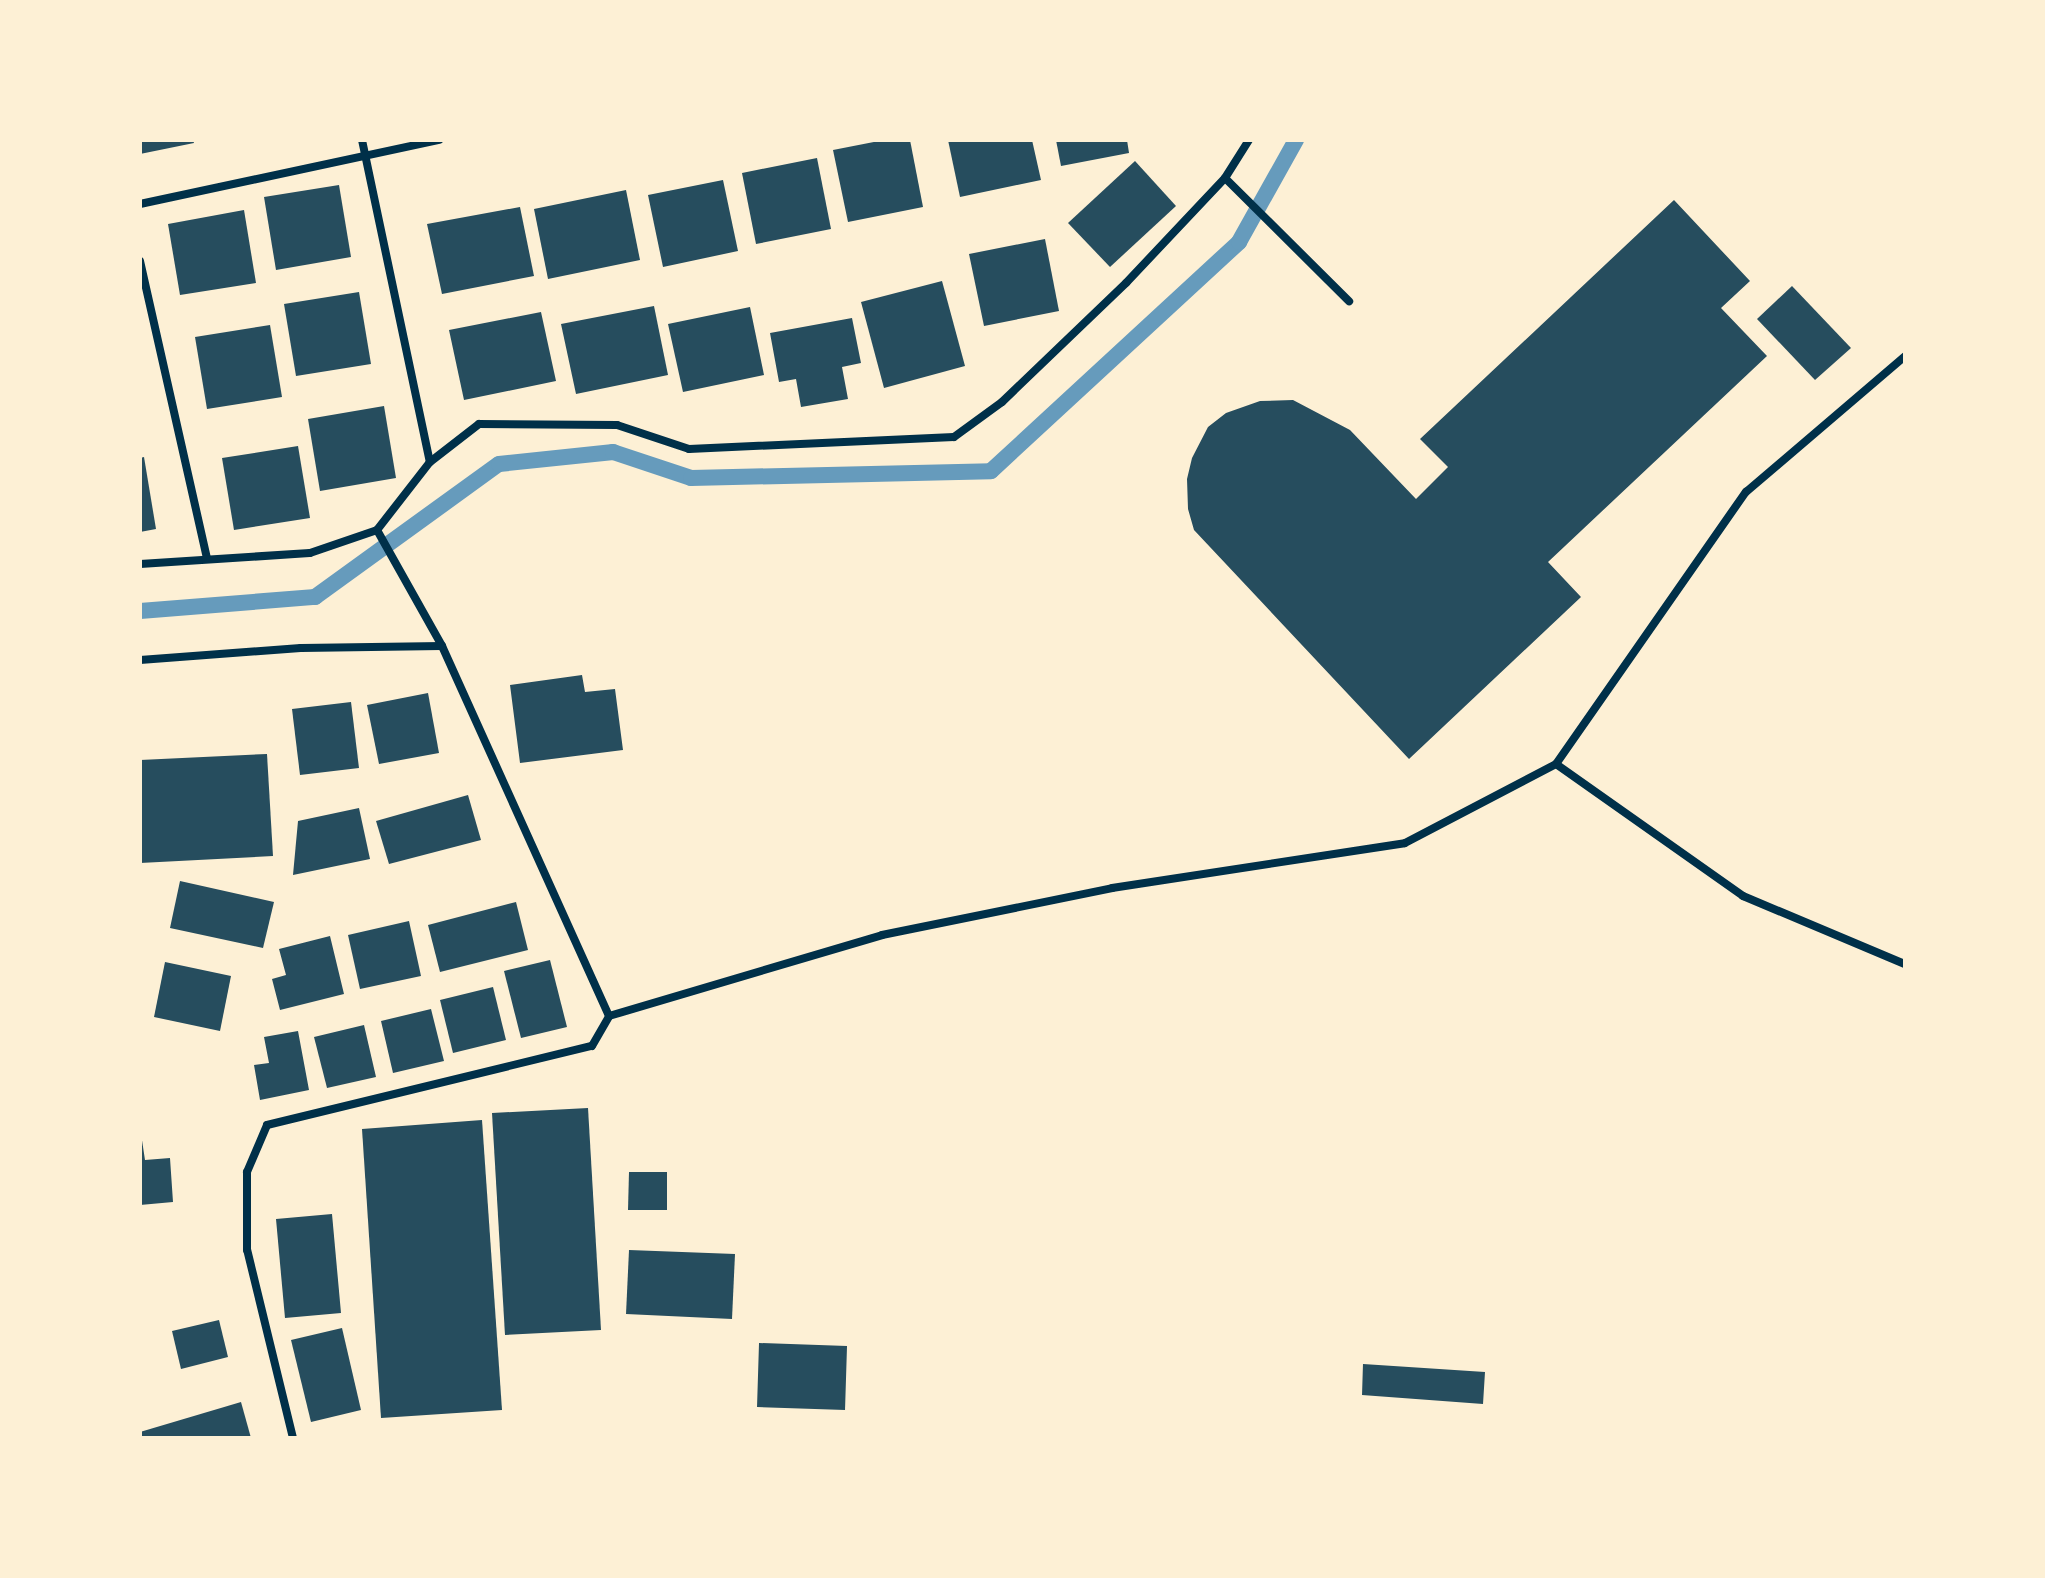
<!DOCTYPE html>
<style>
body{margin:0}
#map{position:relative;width:2045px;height:1578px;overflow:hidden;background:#fdf0d5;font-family:Spectral,serif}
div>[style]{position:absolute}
.stream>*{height:16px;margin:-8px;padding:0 8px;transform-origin:8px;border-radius:8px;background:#669bbc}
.building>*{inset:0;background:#264d5e}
.minor>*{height:8px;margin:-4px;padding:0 4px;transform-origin:4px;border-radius:4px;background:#003049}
span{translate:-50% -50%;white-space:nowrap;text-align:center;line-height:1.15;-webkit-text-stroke:8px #fdf0d5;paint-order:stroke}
.frame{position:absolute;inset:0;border:142px solid #fdf0d5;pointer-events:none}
</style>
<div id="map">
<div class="stream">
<div style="left:140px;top:611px;width:176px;rotate:-4.6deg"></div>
<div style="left:315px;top:597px;width:227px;rotate:-35.9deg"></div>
<div style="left:499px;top:464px;width:115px;rotate:-6deg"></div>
<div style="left:613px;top:452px;width:82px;rotate:18.4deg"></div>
<div style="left:691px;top:478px;width:300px;rotate:-1.3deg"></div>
<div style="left:991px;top:471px;width:338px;rotate:-42.7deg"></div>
<div style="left:1239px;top:242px;width:117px;rotate:-60.8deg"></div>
</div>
<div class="building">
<div style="clip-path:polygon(140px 140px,193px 140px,194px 143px,140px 154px)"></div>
<div style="clip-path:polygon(884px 140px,910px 140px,923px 207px,848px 222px,833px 150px)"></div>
<div style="clip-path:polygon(948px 140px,1032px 140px,1041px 180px,960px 197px)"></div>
<div style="clip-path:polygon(1056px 140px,1127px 140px,1129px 153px,1061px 166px)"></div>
<div style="clip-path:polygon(817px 158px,831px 229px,756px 244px,742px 173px)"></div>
<div style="clip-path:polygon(1135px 161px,1176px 206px,1110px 267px,1068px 223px)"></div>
<div style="clip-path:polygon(723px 180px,738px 251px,663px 267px,648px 195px)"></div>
<div style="clip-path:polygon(339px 185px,351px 257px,276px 270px,264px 197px)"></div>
<div style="clip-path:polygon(626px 190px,640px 260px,548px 279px,534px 209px)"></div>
<div style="clip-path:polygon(1674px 200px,1750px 281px,1721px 308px,1767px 356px,1548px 562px,1581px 597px,1409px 759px,1194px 530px,1188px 509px,1187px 479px,1192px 458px,1208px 427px,1226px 413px,1260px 401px,1293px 400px,1350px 430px,1416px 499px,1448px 467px,1420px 439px)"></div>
<div style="clip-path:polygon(520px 207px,534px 276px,442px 294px,427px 224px)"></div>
<div style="clip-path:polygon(244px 210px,256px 283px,180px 295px,168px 224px)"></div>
<div style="clip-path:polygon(1045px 239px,1059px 311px,984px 326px,969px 254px)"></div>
<div style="clip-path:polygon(942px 281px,965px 366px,884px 388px,861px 302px)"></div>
<div style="clip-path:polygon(1792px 286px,1851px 348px,1815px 380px,1757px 319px)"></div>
<div style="clip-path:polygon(359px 292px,371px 364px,296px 376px,284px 304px)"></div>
<div style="clip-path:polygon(654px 306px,668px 375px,576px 394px,561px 324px)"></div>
<div style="clip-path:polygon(750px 307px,764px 375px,683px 392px,668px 324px)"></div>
<div style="clip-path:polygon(541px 312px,556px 381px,464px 400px,449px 330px)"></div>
<div style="clip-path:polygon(852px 318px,861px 363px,842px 367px,848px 399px,801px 407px,796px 379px,779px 382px,770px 333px)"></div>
<div style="clip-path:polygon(270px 325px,282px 397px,207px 409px,195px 337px)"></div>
<div style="clip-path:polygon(384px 406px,396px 478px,320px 491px,308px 419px)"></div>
<div style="clip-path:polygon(298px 446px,310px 518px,234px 530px,222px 458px)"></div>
<div style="clip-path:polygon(144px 457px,156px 529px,140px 532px,140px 458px)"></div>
<div style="clip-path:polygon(582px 675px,585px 692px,615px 689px,623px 750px,520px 763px,510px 685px)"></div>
<div style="clip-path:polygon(428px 693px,439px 753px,379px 764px,367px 705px)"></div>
<div style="clip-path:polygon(351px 702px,359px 768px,300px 775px,292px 709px)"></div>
<div style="clip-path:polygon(267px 754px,273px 856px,140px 863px,140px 760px)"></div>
<div style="clip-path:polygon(468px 795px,481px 840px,389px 864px,376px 821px)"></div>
<div style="clip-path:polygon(359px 808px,370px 859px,293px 875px,298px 821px)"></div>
<div style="clip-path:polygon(180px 881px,274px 902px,263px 948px,170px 928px)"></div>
<div style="clip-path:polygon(516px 902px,528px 950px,440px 972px,428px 925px)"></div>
<div style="clip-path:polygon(409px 921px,421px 976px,360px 989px,348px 935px)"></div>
<div style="clip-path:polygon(330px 936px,344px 994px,280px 1010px,272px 979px,286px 975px,279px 949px)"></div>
<div style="clip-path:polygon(550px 960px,567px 1027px,521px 1038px,504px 971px)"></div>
<div style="clip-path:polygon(165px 962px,231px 976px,220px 1031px,154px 1017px)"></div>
<div style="clip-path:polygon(493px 987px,506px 1040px,453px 1053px,440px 1000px)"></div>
<div style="clip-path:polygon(431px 1009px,444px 1061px,393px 1073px,381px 1021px)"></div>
<div style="clip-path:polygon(364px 1025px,376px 1077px,327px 1088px,314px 1037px)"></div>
<div style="clip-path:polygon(298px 1031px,309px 1090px,260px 1100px,254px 1065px,269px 1063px,264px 1037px)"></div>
<div style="clip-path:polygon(588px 1108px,601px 1330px,505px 1335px,492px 1113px)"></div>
<div style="clip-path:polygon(482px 1120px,502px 1410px,381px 1418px,362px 1129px)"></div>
<div style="clip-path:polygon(140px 1127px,145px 1160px,170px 1158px,173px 1202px,140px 1205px)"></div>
<div style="clip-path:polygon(629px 1172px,667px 1172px,667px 1210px,628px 1210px)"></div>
<div style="clip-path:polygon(332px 1214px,341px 1313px,285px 1318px,276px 1219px)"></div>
<div style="clip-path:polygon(629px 1250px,735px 1254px,732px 1319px,626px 1314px)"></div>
<div style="clip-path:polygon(219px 1320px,228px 1357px,181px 1369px,172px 1331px)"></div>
<div style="clip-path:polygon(342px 1328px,361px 1410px,311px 1422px,291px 1340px)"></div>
<div style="clip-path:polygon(759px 1343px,847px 1346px,845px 1410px,757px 1407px)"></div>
<div style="clip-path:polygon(1363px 1364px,1485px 1372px,1483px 1404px,1362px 1395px)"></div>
<div style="clip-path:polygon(241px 1402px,251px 1438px,140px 1438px,140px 1432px)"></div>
</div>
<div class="minor">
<div style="left:362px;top:140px;width:329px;rotate:78.1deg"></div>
<div style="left:1225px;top:178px;width:175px;rotate:44.8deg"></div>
<div style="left:140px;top:204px;width:306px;rotate:-12.1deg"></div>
<div style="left:140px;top:261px;width:305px;rotate:77.3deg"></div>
<div style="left:377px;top:530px;width:133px;rotate:60.7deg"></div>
<div style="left:442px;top:646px;width:406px;rotate:65.7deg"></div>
<div style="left:140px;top:564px;width:170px;rotate:-3.7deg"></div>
<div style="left:310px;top:553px;width:71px;rotate:-18.9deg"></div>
<div style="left:377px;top:530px;width:86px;rotate:-52.1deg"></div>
<div style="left:430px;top:462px;width:62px;rotate:-37.8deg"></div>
<div style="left:479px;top:424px;width:138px;rotate:0.4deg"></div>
<div style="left:617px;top:425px;width:76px;rotate:18.4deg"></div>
<div style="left:689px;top:449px;width:265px;rotate:-2.6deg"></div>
<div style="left:954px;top:437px;width:59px;rotate:-36.1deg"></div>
<div style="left:1002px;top:402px;width:172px;rotate:-43.8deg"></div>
<div style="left:1126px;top:283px;width:144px;rotate:-46.7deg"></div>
<div style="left:1225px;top:178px;width:45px;rotate:-57.7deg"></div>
<div style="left:140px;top:660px;width:161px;rotate:-4.3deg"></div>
<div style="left:301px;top:648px;width:141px;rotate:-0.8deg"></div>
<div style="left:1556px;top:764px;width:229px;rotate:35.2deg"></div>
<div style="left:1743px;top:896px;width:176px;rotate:22.8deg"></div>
<div style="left:293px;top:1438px;width:194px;rotate:-103.7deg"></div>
<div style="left:247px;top:1250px;width:78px;rotate:-90deg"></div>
<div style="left:247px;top:1172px;width:51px;rotate:-66.9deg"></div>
<div style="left:267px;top:1125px;width:334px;rotate:-13.7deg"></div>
<div style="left:592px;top:1046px;width:34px;rotate:-60deg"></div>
<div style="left:609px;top:1016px;width:285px;rotate:-16.5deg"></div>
<div style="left:882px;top:935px;width:235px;rotate:-11.5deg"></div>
<div style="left:1112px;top:888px;width:296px;rotate:-8.7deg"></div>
<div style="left:1405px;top:843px;width:170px;rotate:-27.6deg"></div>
<div style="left:1556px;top:764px;width:332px;rotate:-55.1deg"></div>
<div style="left:1746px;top:492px;width:209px;rotate:-40.5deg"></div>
</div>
<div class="frame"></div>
</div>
